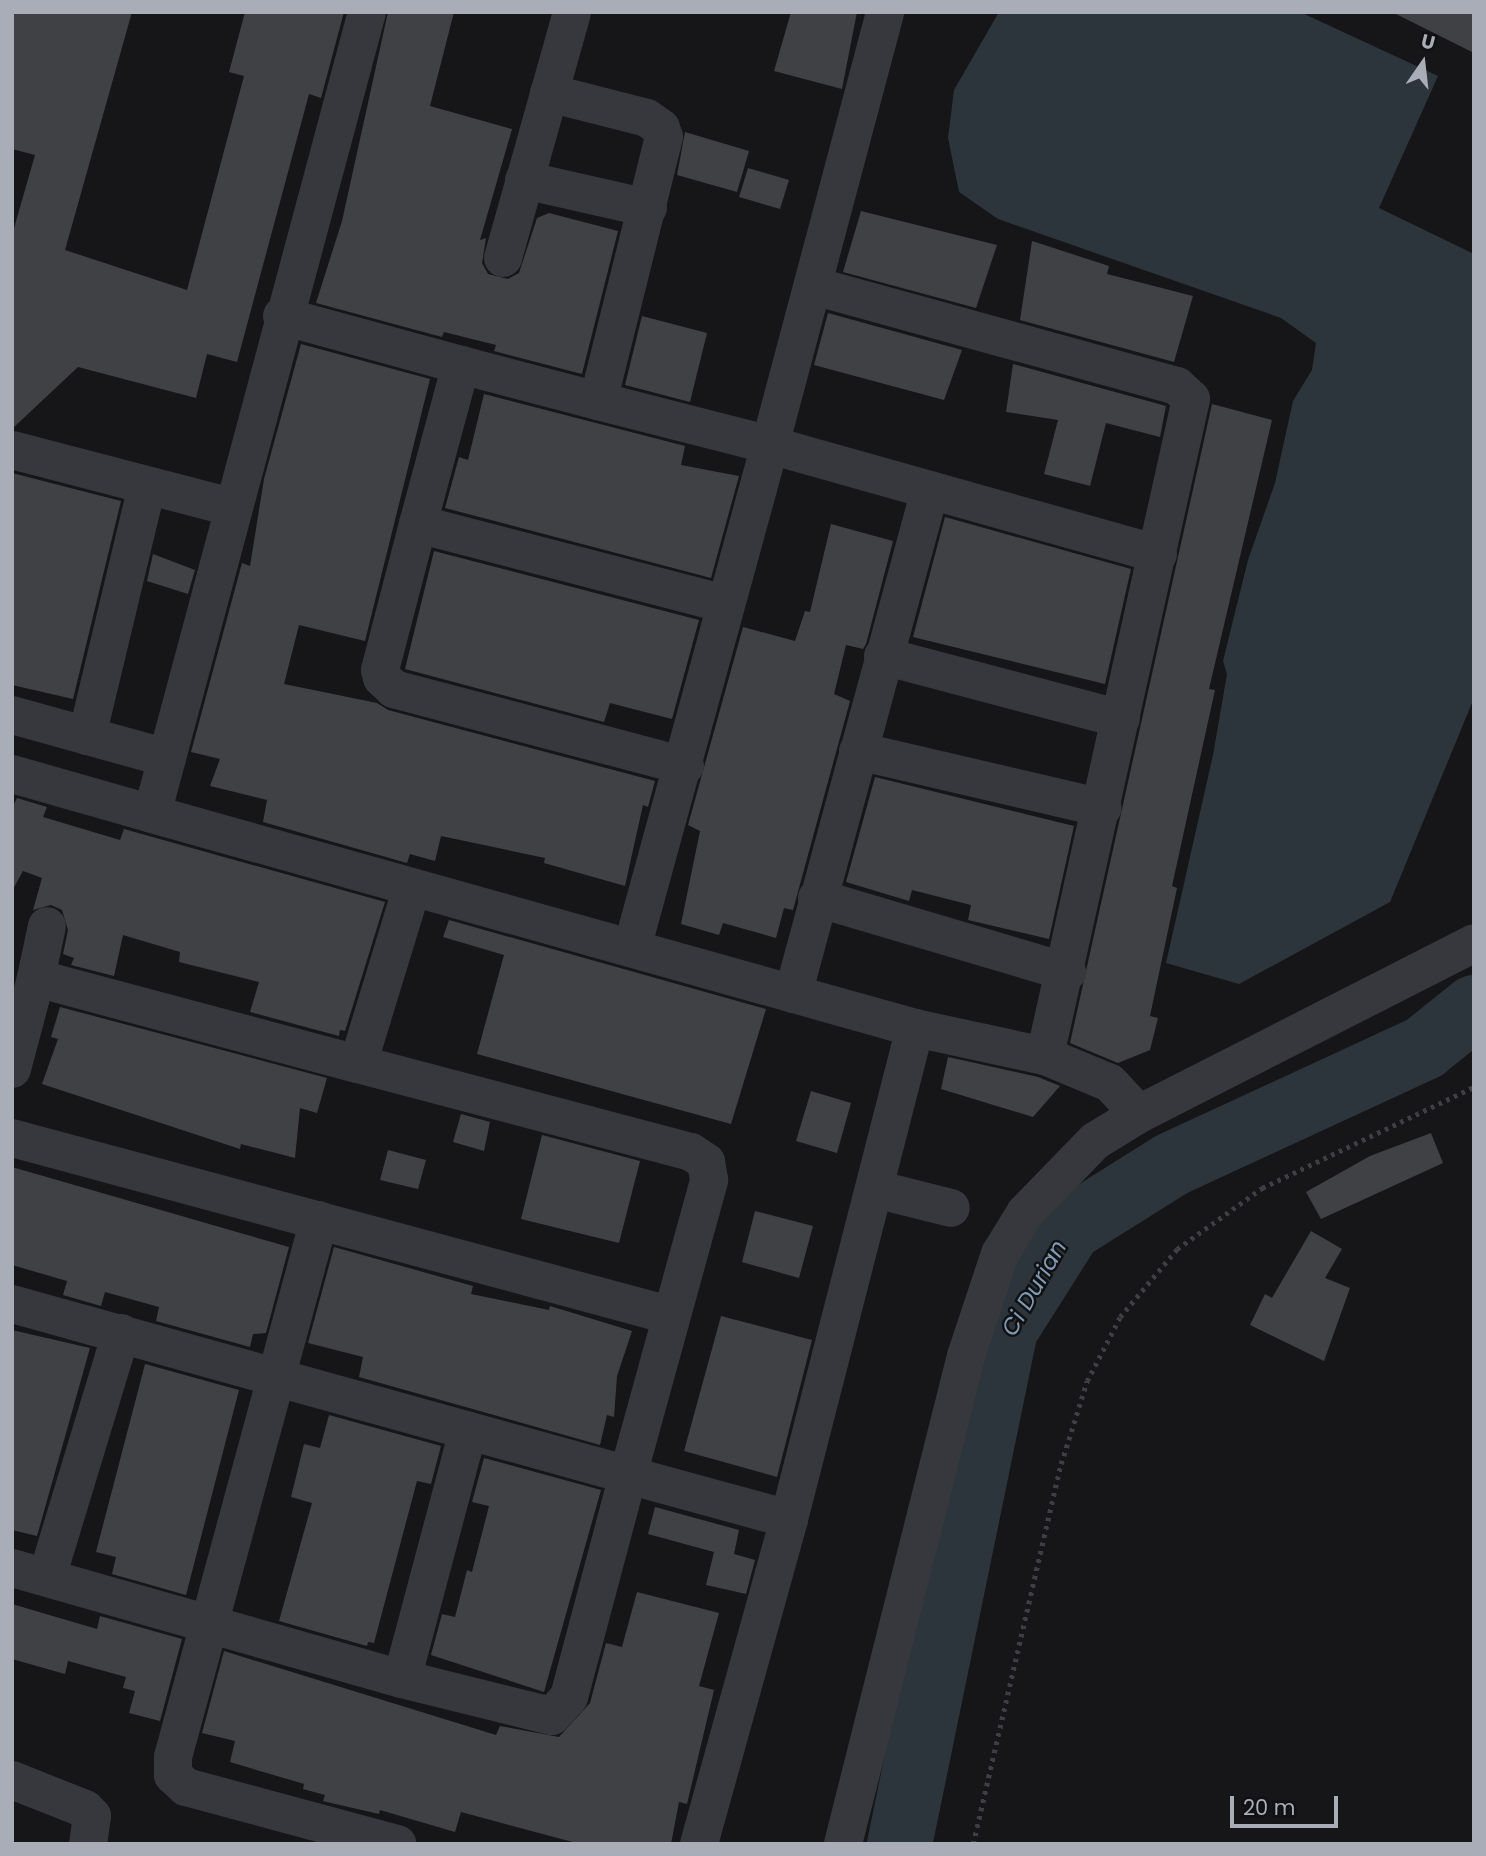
<!DOCTYPE html>
<style>
body{margin:0}
#map{position:relative;width:1486px;height:1856px;overflow:hidden;background:#161618;font-family:Poppins,sans-serif}
div>[style]{position:absolute}
.water>*{inset:0;background:#2c353c}
.river>*{height:65px;margin:-32.5px;padding:0 32.5px;transform-origin:32.5px;border-radius:32.5px;background:#2c353c}
.building>*{inset:0;background:#404145}
.path>*{height:4.5px;margin-top:-2.25px;transform-origin:0;background:repeating-linear-gradient(90deg,#3d3f44 0 3.5px,transparent 0 8.5px)}
.street>*{height:38px;margin:-19px;padding:0 19px;transform-origin:19px;border-radius:19px;background:#37383d}
span{translate:-50% -50%;white-space:nowrap;text-align:center;line-height:1.15;-webkit-text-stroke:5px #111113;paint-order:stroke}
.water-label{font-size:23px;color:#7f9bb3;font-style:italic}
.frame{position:absolute;inset:0;border:14px solid #a8adb8;pointer-events:none}
.north{position:absolute;left:1388px;top:28px;width:70px;height:70px;-webkit-text-stroke:5px #111113;paint-order:stroke;rotate:14deg;font-size:19px;font-weight:700;line-height:28px;text-align:center;color:#a8adb8}
.north::after{content:'';display:block;margin:auto;width:24px;height:32px;background:#a8adb8;clip-path:polygon(50% 0,100% 100%,50% 72%,0 100%)}
.scale{position:absolute;left:1230px;top:1796px;width:108px;height:32px;box-sizing:border-box;border:4px solid #a8adb8;border-top:0;padding-left:9px;font-size:21px;line-height:24px;white-space:nowrap;color:#a8adb8;-webkit-text-stroke:5px #111113;paint-order:stroke}
</style>
<div id="map">
<div class="water">
<div style="clip-path:polygon(999px 12px,1300px 12px,1438px 76px,1379px 208px,1474px 254px,1474px 698px,1390px 902px,1239px 984px,1166px 963px,1213px 755px,1227px 674px,1223px 661px,1248px 560px,1275px 483px,1293px 401px,1312px 370px,1316px 343px,1281px 318px,998px 219px,959px 192px,948px 138px,954px 90px)"></div>
</div>
<div class="river">
<div style="left:899px;top:1844px;width:526px;rotate:-78.37deg"></div>
<div style="left:1005px;top:1329px;width:120px;rotate:-57.6deg"></div>
<div style="left:1069px;top:1228px;width:120px;rotate:-32.1deg"></div>
<div style="left:1171px;top:1164px;width:279px;rotate:-24.8deg"></div>
<div style="left:1424px;top:1047px;width:64px;rotate:-38.7deg"></div>
</div>
<div class="building">
<div style="clip-path:polygon(12px 12px,132px 12px,65px 250px,187px 290px,244px 76px,229px 72px,245px 12px,344px 12px,321px 98px,309px 94px,237px 362px,207px 354px,196px 398px,78px 367px,12px 429px,12px 235px,35px 155px,12px 149px)"></div>
<div style="clip-path:polygon(388px 12px,454px 12px,430px 106px,512px 129px,480px 240px,486px 238px,482px 263px,488px 274px,508px 279px,519px 273px,537px 218px,549px 213px,618px 231px,582px 374px,494px 351px,496px 345px,444px 332px,442px 337px,316px 303px,342px 221px)"></div>
<div style="clip-path:polygon(791px 12px,857px 12px,842px 89px,774px 71px)"></div>
<div style="clip-path:polygon(1392px 12px,1474px 12px,1474px 53px)"></div>
<div style="clip-path:polygon(685px 132px,749px 151px,737px 192px,677px 175px)"></div>
<div style="clip-path:polygon(748px 168px,789px 180px,780px 209px,739px 197px)"></div>
<div style="clip-path:polygon(861px 211px,997px 245px,976px 308px,843px 272px)"></div>
<div style="clip-path:polygon(1032px 241px,1109px 266px,1107px 274px,1193px 296px,1174px 362px,1020px 320px)"></div>
<div style="clip-path:polygon(828px 313px,962px 350px,944px 400px,814px 365px)"></div>
<div style="clip-path:polygon(642px 316px,707px 333px,690px 402px,625px 385px)"></div>
<div style="clip-path:polygon(301px 344px,430px 379px,365px 641px,299px 625px,284px 684px,377px 703px,388px 710px,655px 781px,648px 807px,643px 805px,625px 886px,544px 863px,545px 858px,441px 836px,435px 861px,410px 854px,407px 863px,263px 822px,267px 800px,210px 786px,220px 759px,191px 752px,242px 563px,250px 566px,264px 479px)"></div>
<div style="clip-path:polygon(1013px 364px,1166px 406px,1160px 437px,1106px 423px,1090px 486px,1044px 474px,1058px 420px,1006px 412px)"></div>
<div style="clip-path:polygon(484px 394px,685px 446px,681px 465px,739px 476px,711px 578px,445px 508px,459px 457px,468px 460px)"></div>
<div style="clip-path:polygon(1212px 404px,1272px 420px,1209px 689px,1215px 690px,1172px 886px,1177px 888px,1150px 1016px,1158px 1018px,1150px 1050px,1118px 1063px,1070px 1043px)"></div>
<div style="clip-path:polygon(12px 473px,121px 501px,73px 699px,12px 685px)"></div>
<div style="clip-path:polygon(945px 517px,1131px 569px,1105px 684px,913px 637px)"></div>
<div style="clip-path:polygon(831px 524px,893px 541px,866px 644px,863px 649px,846px 645px,834px 694px,850px 701px,793px 910px,784px 908px,776px 938px,723px 923px,719px 935px,681px 924px,700px 831px,688px 825px,743px 627px,795px 641px,805px 611px,810px 612px)"></div>
<div style="clip-path:polygon(434px 551px,699px 620px,672px 719px,610px 703px,604px 722px,405px 669px)"></div>
<div style="clip-path:polygon(153px 554px,195px 570px,188px 594px,147px 581px)"></div>
<div style="clip-path:polygon(875px 777px,1074px 826px,1049px 939px,968px 920px,971px 905px,912px 890px,909px 901px,846px 882px)"></div>
<div style="clip-path:polygon(17px 798px,47px 807px,43px 817px,120px 840px,124px 829px,385px 902px,345px 1031px,340px 1030px,339px 1036px,250px 1012px,259px 982px,179px 962px,180px 952px,123px 935px,114px 976px,71px 965px,74px 958px,63px 954px,68px 930px,62px 910px,51px 905px,33px 910px,42px 878px,23px 871px,12px 891px,12px 808px)"></div>
<div style="clip-path:polygon(449px 920px,766px 1009px,731px 1124px,477px 1054px,504px 955px,443px 937px)"></div>
<div style="clip-path:polygon(60px 1007px,327px 1078px,317px 1113px,300px 1108px,295px 1158px,241px 1144px,240px 1149px,42px 1084px,58px 1039px,51px 1037px)"></div>
<div style="clip-path:polygon(948px 1057px,1038px 1077px,1060px 1086px,1033px 1117px,941px 1089px)"></div>
<div style="clip-path:polygon(811px 1091px,851px 1103px,837px 1153px,796px 1141px)"></div>
<div style="clip-path:polygon(461px 1114px,490px 1122px,484px 1151px,453px 1142px)"></div>
<div style="clip-path:polygon(1431px 1133px,1443px 1163px,1321px 1219px,1306px 1192px,1370px 1156px)"></div>
<div style="clip-path:polygon(542px 1135px,640px 1161px,619px 1243px,521px 1219px)"></div>
<div style="clip-path:polygon(388px 1150px,426px 1160px,418px 1189px,380px 1180px)"></div>
<div style="clip-path:polygon(12px 1167px,289px 1247px,266px 1333px,253px 1334px,250px 1347px,156px 1321px,159px 1307px,105px 1292px,101px 1306px,63px 1295px,67px 1281px,12px 1265px)"></div>
<div style="clip-path:polygon(755px 1211px,813px 1226px,799px 1278px,742px 1262px)"></div>
<div style="clip-path:polygon(1311px 1231px,1342px 1249px,1325px 1278px,1350px 1288px,1324px 1361px,1250px 1325px,1265px 1294px,1272px 1298px)"></div>
<div style="clip-path:polygon(334px 1247px,473px 1286px,471px 1294px,549px 1310px,550px 1306px,632px 1331px,617px 1376px,614px 1417px,607px 1415px,600px 1445px,359px 1377px,363px 1357px,308px 1343px)"></div>
<div style="clip-path:polygon(721px 1316px,812px 1340px,777px 1477px,684px 1451px)"></div>
<div style="clip-path:polygon(12px 1330px,90px 1348px,37px 1536px,12px 1530px)"></div>
<div style="clip-path:polygon(145px 1364px,239px 1390px,186px 1595px,112px 1574px,116px 1557px,96px 1552px)"></div>
<div style="clip-path:polygon(329px 1415px,441px 1446px,431px 1484px,417px 1481px,374px 1643px,368px 1642px,367px 1646px,279px 1621px,312px 1503px,291px 1497px,304px 1444px,320px 1448px)"></div>
<div style="clip-path:polygon(484px 1458px,601px 1490px,544px 1692px,431px 1655px,442px 1614px,455px 1617px,467px 1570px,472px 1572px,489px 1506px,472px 1502px)"></div>
<div style="clip-path:polygon(655px 1507px,739px 1530px,734px 1554px,755px 1560px,746px 1594px,706px 1585px,714px 1552px,648px 1534px)"></div>
<div style="clip-path:polygon(637px 1592px,719px 1613px,699px 1686px,714px 1690px,687px 1804px,679px 1802px,671px 1844px,580px 1844px,461px 1812px,455px 1832px,380px 1810px,379px 1814px,331px 1803px,323px 1801px,325px 1795px,303px 1789px,304px 1784px,230px 1762px,235px 1741px,202px 1733px,224px 1651px,496px 1735px,500px 1726px,559px 1737px,590px 1703px,606px 1643px,622px 1647px)"></div>
<div style="clip-path:polygon(12px 1604px,97px 1629px,100px 1616px,182px 1639px,160px 1721px,129px 1713px,135px 1691px,123px 1688px,126px 1677px,68px 1661px,65px 1674px,12px 1659px)"></div>
</div>
<div class="path">
<div style="left:973px;top:1844px;width:390px;rotate:-77deg"></div>
<div style="left:1061px;top:1464px;width:87px;rotate:-72.6deg"></div>
<div style="left:1087px;top:1381px;width:72px;rotate:-62.7deg"></div>
<div style="left:1120px;top:1317px;width:89px;rotate:-50deg"></div>
<div style="left:1177px;top:1249px;width:105px;rotate:-35.7deg"></div>
<div style="left:1262px;top:1188px;width:235px;rotate:-25.5deg"></div>
</div>
<div class="street">
<div style="left:367px;top:12px;width:830px;rotate:105.01deg"></div>
<div style="left:152px;top:814px;width:792px;rotate:15.67deg"></div>
<div style="left:915px;top:1028px;width:133px;rotate:12.2deg"></div>
<div style="left:1045px;top:1056px;width:673px;rotate:-77.47deg"></div>
<div style="left:1191px;top:399px;width:19px;rotate:-137deg"></div>
<div style="left:1177px;top:386px;width:377px;rotate:-164.6deg"></div>
<div style="left:549px;top:93px;width:101px;rotate:14.3deg"></div>
<div style="left:647px;top:118px;width:17px;rotate:36deg"></div>
<div style="left:661px;top:128px;width:9px;rotate:72deg"></div>
<div style="left:664px;top:137px;width:272px;rotate:104deg"></div>
<div style="left:598px;top:401px;width:178px;rotate:14.3deg"></div>
<div style="left:770px;top:445px;width:448px;rotate:-75.1deg"></div>
<div style="left:524px;top:180px;width:127px;rotate:12.7deg"></div>
<div style="left:503px;top:258px;width:255px;rotate:-74.3deg"></div>
<div style="left:282px;top:316px;width:186px;rotate:15.3deg"></div>
<div style="left:12px;top:450px;width:226px;rotate:14.6deg"></div>
<div style="left:418px;top:524px;width:165px;rotate:-74.9deg"></div>
<div style="left:461px;top:365px;width:142px;rotate:14.7deg"></div>
<div style="left:883px;top:656px;width:246px;rotate:14.8deg"></div>
<div style="left:12px;top:715px;width:161px;rotate:15.5deg"></div>
<div style="left:87px;top:736px;width:257px;rotate:-76.5deg"></div>
<div style="left:858px;top:751px;width:251px;rotate:13.1deg"></div>
<div style="left:685px;top:766px;width:301px;rotate:-165.2deg"></div>
<div style="left:394px;top:689px;width:16px;rotate:-137deg"></div>
<div style="left:382px;top:678px;width:8px;rotate:-104deg"></div>
<div style="left:380px;top:670px;width:151px;rotate:-75.4deg"></div>
<div style="left:418px;top:524px;width:318px;rotate:14.6deg"></div>
<div style="left:12px;top:774px;width:146px;rotate:15.9deg"></div>
<div style="left:817px;top:898px;width:261px;rotate:16.5deg"></div>
<div style="left:632px;top:948px;width:522px;rotate:-74.66deg"></div>
<div style="left:770px;top:445px;width:403px;rotate:15.7deg"></div>
<div style="left:36px;top:978px;width:53px;rotate:-78.1deg"></div>
<div style="left:793px;top:994px;width:522px;rotate:-74.79deg"></div>
<div style="left:1045px;top:1056px;width:70px;rotate:22.6deg"></div>
<div style="left:1110px;top:1083px;width:42px;rotate:46.9deg"></div>
<div style="left:12px;top:1069px;width:94px;rotate:-75.2deg"></div>
<div style="left:36px;top:978px;width:333px;rotate:15deg"></div>
<div style="left:12px;top:1138px;width:680px;rotate:15.08deg"></div>
<div style="left:875px;top:1189px;width:78px;rotate:14deg"></div>
<div style="left:319px;top:1220px;width:556px;rotate:105.21deg"></div>
<div style="left:173px;top:1757px;width:18px;rotate:90deg"></div>
<div style="left:173px;top:1775px;width:18px;rotate:43deg"></div>
<div style="left:186px;top:1787px;width:219px;rotate:15.1deg"></div>
<div style="left:12px;top:1304px;width:639px;rotate:15.51deg"></div>
<div style="left:628px;top:1475px;width:306px;rotate:-74.6deg"></div>
<div style="left:709px;top:1180px;width:18px;rotate:-99deg"></div>
<div style="left:706px;top:1162px;width:18px;rotate:-146deg"></div>
<div style="left:691px;top:1152px;width:344px;rotate:-165.2deg"></div>
<div style="left:358px;top:1064px;width:185px;rotate:-73deg"></div>
<div style="left:12px;top:1568px;width:405px;rotate:15.9deg"></div>
<div style="left:402px;top:1679px;width:154px;rotate:13.9deg"></div>
<div style="left:552px;top:1716px;width:25px;rotate:-48deg"></div>
<div style="left:569px;top:1697px;width:230px;rotate:-75.1deg"></div>
<div style="left:628px;top:1475px;width:167px;rotate:15.3deg"></div>
<div style="left:789px;top:1519px;width:507px;rotate:-75.61deg"></div>
<div style="left:47px;top:1577px;width:255px;rotate:-73.1deg"></div>
<div style="left:402px;top:1679px;width:257px;rotate:-75.1deg"></div>
<div style="left:12px;top:1780px;width:79px;rotate:21.7deg"></div>
<div style="left:85px;top:1809px;width:10px;rotate:45deg"></div>
<div style="left:92px;top:1816px;width:28px;rotate:98deg"></div>
<div style="left:699px;top:1844px;width:337px;rotate:-74.5deg"></div>
<div style="left:843px;top:1844px;width:503px;rotate:-75.85deg"></div>
<div style="left:966px;top:1356px;width:108px;rotate:-71.6deg"></div>
<div style="left:1000px;top:1254px;width:48px;rotate:-58.6deg"></div>
<div style="left:1025px;top:1213px;width:100px;rotate:-45.8deg"></div>
<div style="left:1095px;top:1141px;width:52px;rotate:-31.5deg"></div>
<div style="left:1139px;top:1114px;width:376px;rotate:-27deg"></div>
</div>
<div class="water-label">
<span style="left:1034px;top:1288px;rotate:-60deg">Ci Durian</span>
</div>
<div class="frame"></div>
<div class="north">U</div>
<div class="scale">20 m</div>
</div>
